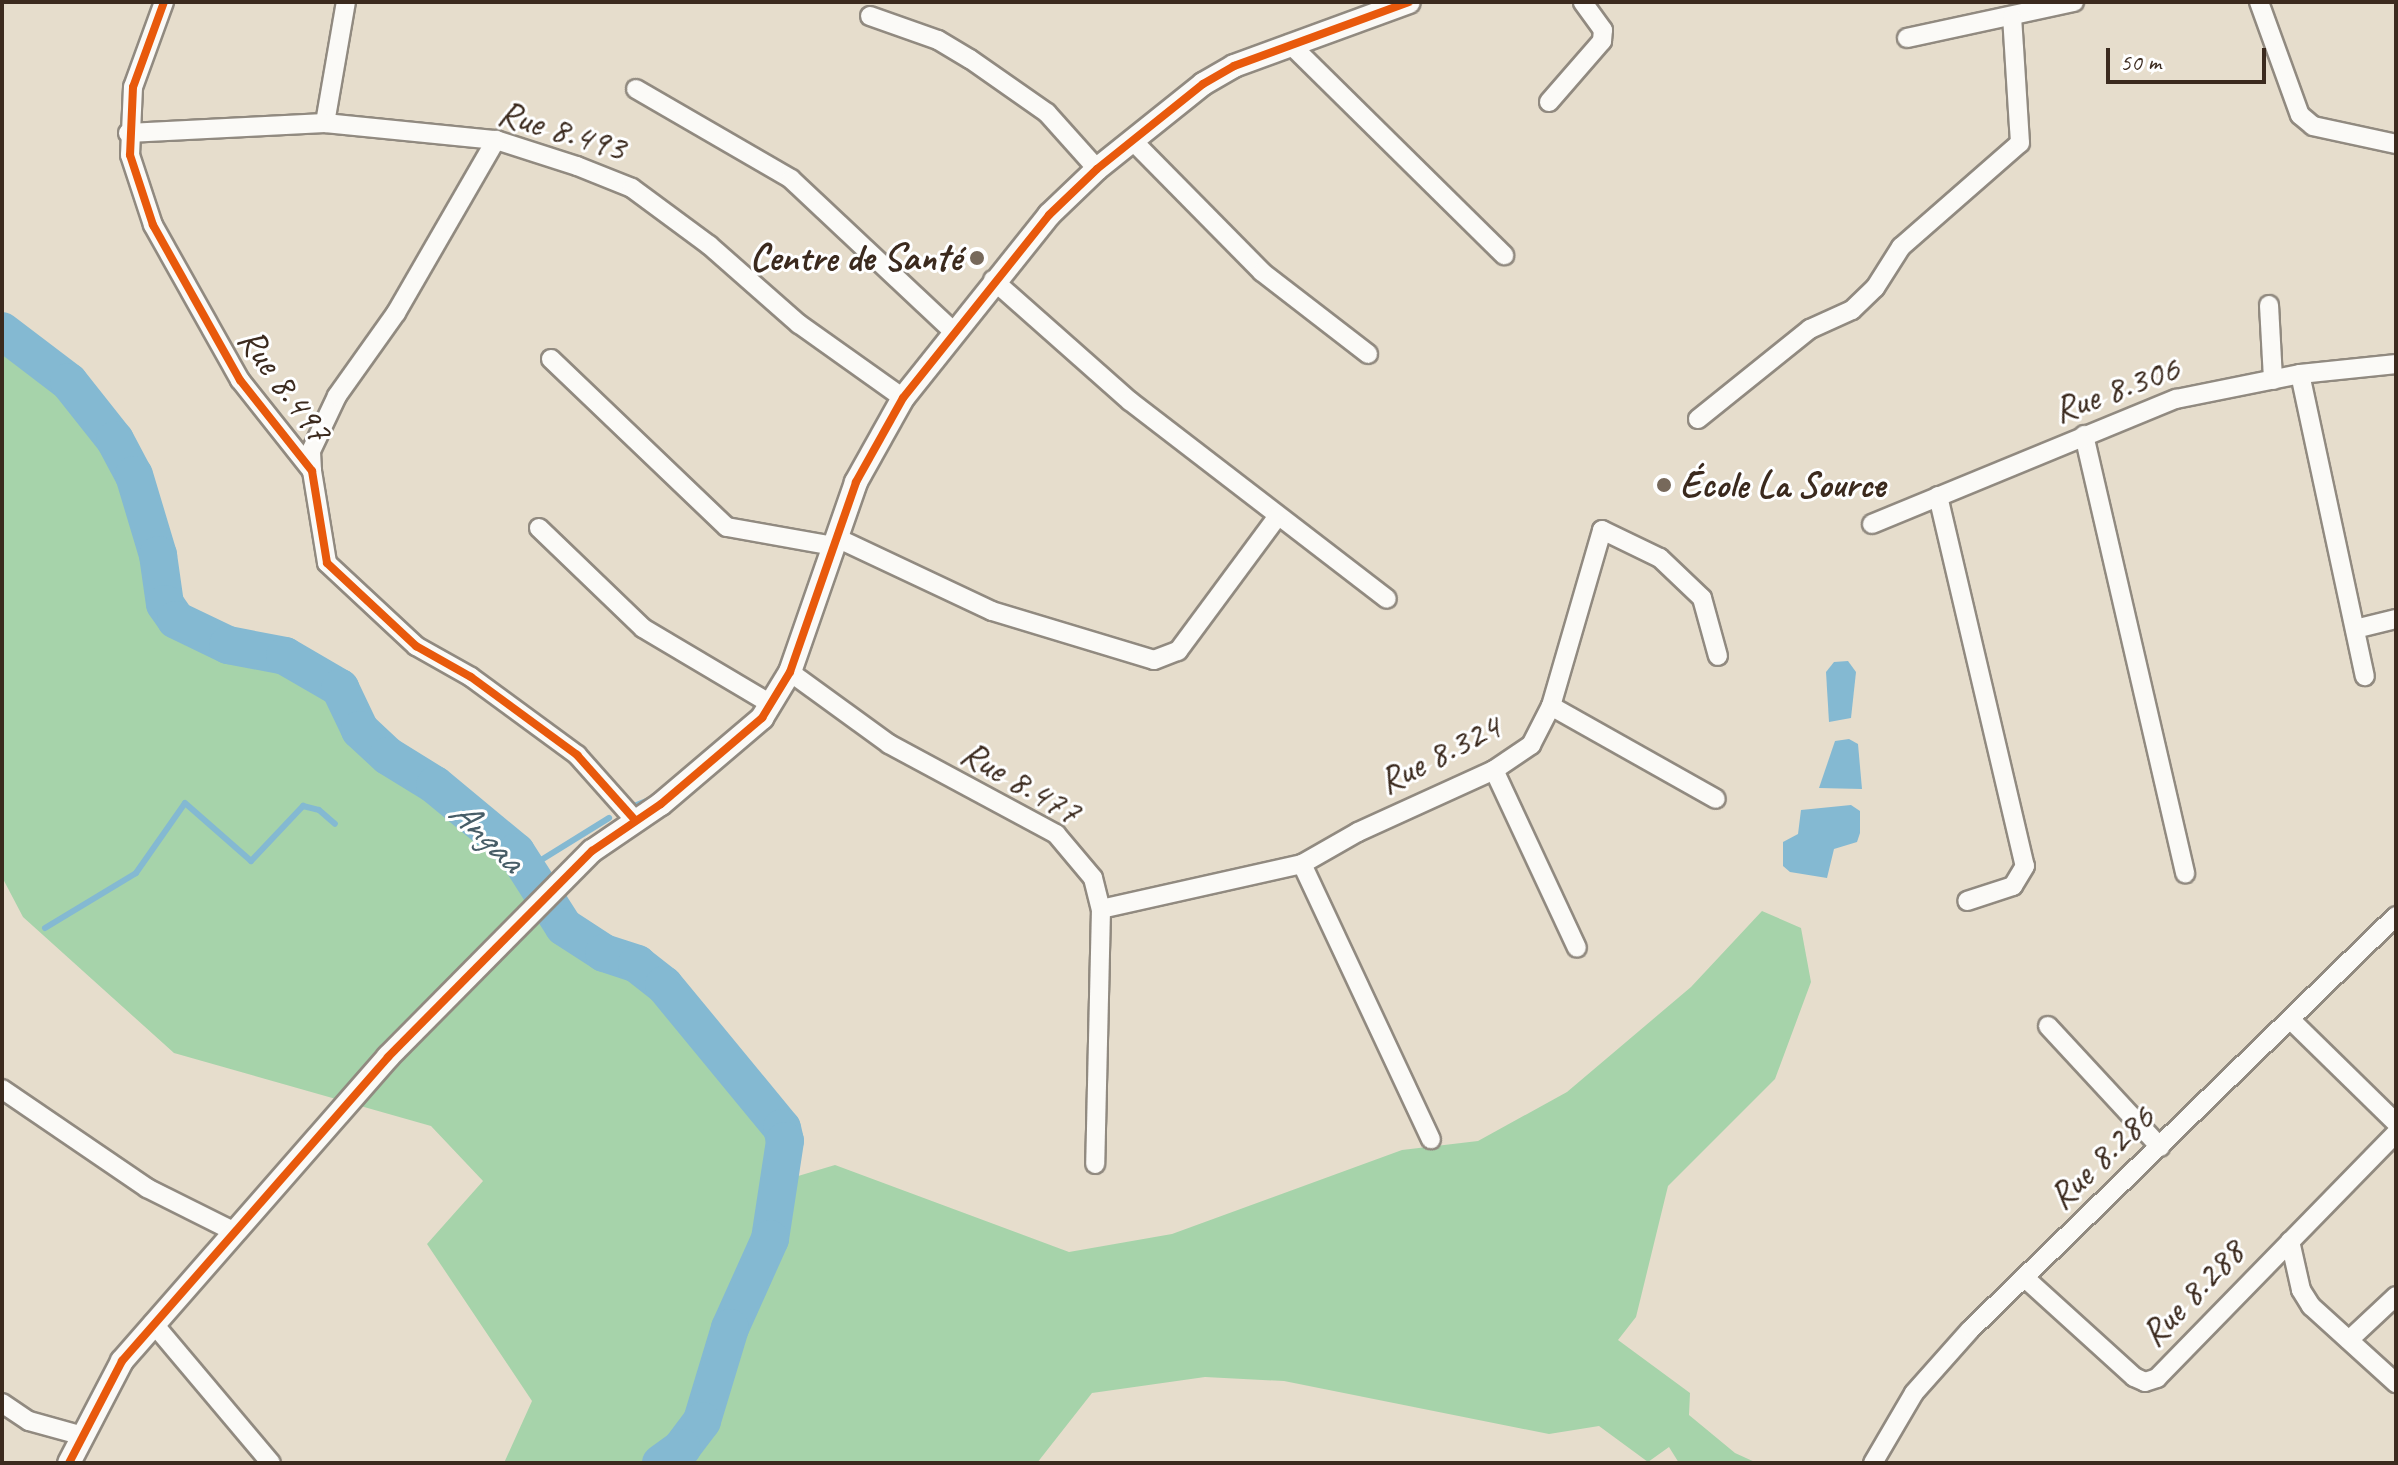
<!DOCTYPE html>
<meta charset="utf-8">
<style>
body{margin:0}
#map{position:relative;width:2398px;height:1465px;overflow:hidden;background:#e6ddcc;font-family:Caveat,sans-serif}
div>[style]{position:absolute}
.green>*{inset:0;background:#a6d3aa}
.water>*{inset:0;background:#84b9d2}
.stream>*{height:6px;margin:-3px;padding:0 3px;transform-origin:3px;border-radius:3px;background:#84b9d2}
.river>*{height:38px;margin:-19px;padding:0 19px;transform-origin:19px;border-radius:19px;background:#84b9d2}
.roads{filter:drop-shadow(2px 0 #918a80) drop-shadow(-2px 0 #918a80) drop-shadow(0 2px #918a80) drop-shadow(0 -2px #918a80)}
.minor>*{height:18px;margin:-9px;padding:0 9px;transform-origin:9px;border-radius:9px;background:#fbfaf7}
.tertiary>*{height:22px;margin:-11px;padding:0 11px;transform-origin:11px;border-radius:11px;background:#fbfaf7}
.cycleway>*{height:8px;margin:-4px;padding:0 4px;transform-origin:4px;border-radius:4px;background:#e8590c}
.dots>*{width:22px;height:22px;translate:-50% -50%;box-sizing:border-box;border:4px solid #fff;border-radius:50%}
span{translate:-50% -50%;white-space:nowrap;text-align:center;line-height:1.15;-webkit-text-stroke:6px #fff;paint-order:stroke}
.street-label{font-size:38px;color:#3b2a1e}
.poi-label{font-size:38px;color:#3b2a1e;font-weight:700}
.right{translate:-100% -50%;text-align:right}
.left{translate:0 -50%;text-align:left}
.water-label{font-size:40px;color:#475d67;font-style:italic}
.frame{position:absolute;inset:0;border:4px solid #3b2a1e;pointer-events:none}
.scale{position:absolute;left:2106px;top:48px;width:160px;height:36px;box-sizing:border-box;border:4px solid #3b2a1e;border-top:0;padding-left:10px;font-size:24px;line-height:28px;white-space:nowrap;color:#3b2a1e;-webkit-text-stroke:6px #fff;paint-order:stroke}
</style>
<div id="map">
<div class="green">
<div style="clip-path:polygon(2px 331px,69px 382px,115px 440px,134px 475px,158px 555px,165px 604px,176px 620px,228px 645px,285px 656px,340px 688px,360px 730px,388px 756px,435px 785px,516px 852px,564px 927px,604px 953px,637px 964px,664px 985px,782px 1128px,778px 1182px,835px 1165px,1069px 1252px,1172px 1234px,1402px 1150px,1478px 1141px,1567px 1092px,1691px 987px,1762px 911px,1801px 928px,1811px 982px,1775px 1079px,1668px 1186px,1636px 1317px,1618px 1340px,1690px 1393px,1689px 1415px,1735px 1453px,1757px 1463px,1679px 1463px,1669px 1447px,1648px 1462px,1599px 1426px,1549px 1434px,1284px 1381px,1205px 1377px,1092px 1393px,1037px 1463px,504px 1463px,532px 1401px,427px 1244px,483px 1181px,431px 1126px,174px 1053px,23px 917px,2px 877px)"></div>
</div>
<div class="water">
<div style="clip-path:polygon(1848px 661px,1856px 672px,1851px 718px,1829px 722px,1826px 672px,1834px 662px)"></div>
<div style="clip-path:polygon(1849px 739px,1858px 744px,1862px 789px,1819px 788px,1835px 741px)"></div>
<div style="clip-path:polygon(1851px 805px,1860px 811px,1860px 833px,1857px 842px,1834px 849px,1827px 878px,1790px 872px,1783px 866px,1783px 842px,1798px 834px,1801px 810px)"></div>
</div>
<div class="stream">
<div style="left:634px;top:806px;width:18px;rotate:-22deg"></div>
<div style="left:525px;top:870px;width:99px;rotate:-31.8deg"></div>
<div style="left:45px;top:928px;width:106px;rotate:-31.1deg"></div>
<div style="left:136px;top:873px;width:85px;rotate:-55deg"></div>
<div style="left:185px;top:803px;width:88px;rotate:41.3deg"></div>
<div style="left:251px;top:861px;width:76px;rotate:-46.6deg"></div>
<div style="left:303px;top:806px;width:16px;rotate:14deg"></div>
<div style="left:319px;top:810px;width:21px;rotate:41deg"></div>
</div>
<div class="river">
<div style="left:2px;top:331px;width:84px;rotate:37.3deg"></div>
<div style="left:69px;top:382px;width:74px;rotate:51.6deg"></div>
<div style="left:115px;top:440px;width:40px;rotate:62deg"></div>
<div style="left:134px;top:475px;width:84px;rotate:73.3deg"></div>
<div style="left:158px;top:555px;width:49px;rotate:81.9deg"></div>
<div style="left:165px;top:604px;width:19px;rotate:55deg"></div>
<div style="left:176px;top:620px;width:58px;rotate:25.7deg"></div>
<div style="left:228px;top:645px;width:58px;rotate:10.9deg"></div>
<div style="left:285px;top:656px;width:64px;rotate:30.2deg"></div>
<div style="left:340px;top:688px;width:47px;rotate:64.5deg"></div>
<div style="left:360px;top:730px;width:38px;rotate:43deg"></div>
<div style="left:388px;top:756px;width:55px;rotate:31.7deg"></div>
<div style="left:435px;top:785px;width:105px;rotate:39.6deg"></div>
<div style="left:516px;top:852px;width:89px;rotate:57.4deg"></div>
<div style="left:564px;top:927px;width:48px;rotate:33deg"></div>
<div style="left:604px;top:953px;width:35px;rotate:18deg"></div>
<div style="left:637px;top:964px;width:34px;rotate:38deg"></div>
<div style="left:664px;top:985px;width:185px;rotate:50.5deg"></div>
<div style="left:782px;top:1128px;width:13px;rotate:77deg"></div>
<div style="left:785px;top:1141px;width:99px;rotate:98.7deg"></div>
<div style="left:770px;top:1239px;width:98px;rotate:114.2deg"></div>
<div style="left:730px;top:1328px;width:97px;rotate:106.8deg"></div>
<div style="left:702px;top:1421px;width:34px;rotate:127deg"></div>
<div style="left:682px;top:1448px;width:26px;rotate:144deg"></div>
</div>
<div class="roads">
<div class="minor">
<div style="left:164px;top:2px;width:90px;rotate:110deg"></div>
<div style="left:133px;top:87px;width:68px;rotate:92.5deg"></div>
<div style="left:130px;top:155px;width:74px;rotate:71.8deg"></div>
<div style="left:153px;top:225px;width:178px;rotate:60.7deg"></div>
<div style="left:240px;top:380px;width:116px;rotate:51.6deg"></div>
<div style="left:312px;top:471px;width:93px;rotate:80.7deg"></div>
<div style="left:327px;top:563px;width:122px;rotate:43deg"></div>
<div style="left:416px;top:646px;width:63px;rotate:29.4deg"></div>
<div style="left:471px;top:677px;width:132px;rotate:36.3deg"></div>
<div style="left:577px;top:755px;width:87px;rotate:48.3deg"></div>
<div style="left:2259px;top:2px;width:120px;rotate:70.1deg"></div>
<div style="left:2300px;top:115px;width:17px;rotate:40deg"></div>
<div style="left:2313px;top:126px;width:85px;rotate:12.2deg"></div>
<div style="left:870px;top:16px;width:72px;rotate:19.4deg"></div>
<div style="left:938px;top:40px;width:37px;rotate:31deg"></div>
<div style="left:970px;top:59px;width:94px;rotate:35deg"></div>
<div style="left:1047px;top:113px;width:75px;rotate:48.2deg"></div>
<div style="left:1907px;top:38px;width:171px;rotate:-12.2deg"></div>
<div style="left:1290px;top:44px;width:301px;rotate:44.6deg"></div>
<div style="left:636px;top:89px;width:179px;rotate:30.1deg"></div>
<div style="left:791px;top:179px;width:222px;rotate:43.2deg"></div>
<div style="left:1549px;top:102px;width:81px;rotate:-49deg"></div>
<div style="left:1602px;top:41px;width:11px;rotate:-85deg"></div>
<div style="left:1603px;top:30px;width:34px;rotate:-126deg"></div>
<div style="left:325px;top:123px;width:123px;rotate:-80.2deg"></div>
<div style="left:128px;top:133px;width:197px;rotate:-2.9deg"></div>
<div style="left:325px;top:123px;width:172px;rotate:5.7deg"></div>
<div style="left:496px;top:140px;width:85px;rotate:17.8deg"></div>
<div style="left:577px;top:166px;width:59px;rotate:21.8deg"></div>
<div style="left:632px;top:188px;width:96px;rotate:36.5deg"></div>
<div style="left:709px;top:245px;width:120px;rotate:41.3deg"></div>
<div style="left:799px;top:324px;width:128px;rotate:35.4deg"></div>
<div style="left:1132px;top:140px;width:185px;rotate:45.4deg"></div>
<div style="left:1262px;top:272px;width:134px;rotate:37.7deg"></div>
<div style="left:993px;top:280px;width:183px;rotate:41.5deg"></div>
<div style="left:1130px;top:401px;width:324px;rotate:37.6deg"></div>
<div style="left:2269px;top:305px;width:75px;rotate:86.9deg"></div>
<div style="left:551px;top:359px;width:243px;rotate:43.7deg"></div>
<div style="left:727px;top:527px;width:109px;rotate:10.1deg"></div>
<div style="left:2300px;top:374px;width:309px;rotate:77.9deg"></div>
<div style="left:1698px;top:419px;width:144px;rotate:-38.8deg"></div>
<div style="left:1810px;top:329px;width:46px;rotate:-24.3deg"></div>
<div style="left:1852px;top:310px;width:32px;rotate:-44deg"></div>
<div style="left:1875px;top:288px;width:49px;rotate:-57.6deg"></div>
<div style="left:1901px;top:247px;width:158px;rotate:-41.2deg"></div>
<div style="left:2020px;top:143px;width:126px;rotate:-93.6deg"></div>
<div style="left:2084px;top:435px;width:450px;rotate:77deg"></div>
<div style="left:312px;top:471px;width:20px;rotate:-93deg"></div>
<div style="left:311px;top:451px;width:61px;rotate:-64.7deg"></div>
<div style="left:337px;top:396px;width:102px;rotate:-54.6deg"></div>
<div style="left:396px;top:313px;width:200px;rotate:-60deg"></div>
<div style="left:1938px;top:496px;width:380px;rotate:76.8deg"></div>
<div style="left:2025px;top:866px;width:23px;rotate:121deg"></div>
<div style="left:2013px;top:886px;width:48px;rotate:161.9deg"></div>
<div style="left:1872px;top:524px;width:329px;rotate:-22.4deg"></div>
<div style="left:2176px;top:399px;width:126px;rotate:-11.4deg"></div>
<div style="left:2300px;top:374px;width:97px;rotate:-5.9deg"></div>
<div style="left:539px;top:528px;width:144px;rotate:43.9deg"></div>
<div style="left:643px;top:628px;width:149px;rotate:30.7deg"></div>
<div style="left:837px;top:538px;width:171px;rotate:25.2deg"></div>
<div style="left:992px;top:611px;width:169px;rotate:16.8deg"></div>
<div style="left:1154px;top:660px;width:26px;rotate:-21deg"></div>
<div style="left:1178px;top:651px;width:167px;rotate:-53.5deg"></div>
<div style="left:2355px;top:629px;width:42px;rotate:-13.7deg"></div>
<div style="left:790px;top:672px;width:122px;rotate:36deg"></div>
<div style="left:889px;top:744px;width:190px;rotate:28.3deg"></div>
<div style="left:1056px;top:834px;width:57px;rotate:49.9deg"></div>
<div style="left:1093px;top:878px;width:32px;rotate:76deg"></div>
<div style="left:1101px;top:909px;width:255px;rotate:91.3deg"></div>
<div style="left:1551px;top:706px;width:189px;rotate:29.4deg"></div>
<div style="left:1494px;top:770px;width:196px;rotate:65deg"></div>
<div style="left:1302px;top:864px;width:304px;rotate:64.9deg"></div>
<div style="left:1101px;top:909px;width:206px;rotate:-12.6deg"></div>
<div style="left:1302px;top:864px;width:64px;rotate:-29.7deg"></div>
<div style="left:1358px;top:832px;width:149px;rotate:-24.5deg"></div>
<div style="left:1494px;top:770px;width:45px;rotate:-34deg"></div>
<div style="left:1531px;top:745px;width:44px;rotate:-62.9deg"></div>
<div style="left:1551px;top:706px;width:183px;rotate:-73.8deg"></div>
<div style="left:1602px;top:530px;width:64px;rotate:25.8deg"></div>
<div style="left:1660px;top:558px;width:58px;rotate:43.6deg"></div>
<div style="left:1702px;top:598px;width:60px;rotate:74.6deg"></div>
<div style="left:2291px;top:1020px;width:147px;rotate:44.4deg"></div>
<div style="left:2048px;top:1026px;width:165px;rotate:47.2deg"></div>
<div style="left:2px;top:1089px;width:176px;rotate:34.3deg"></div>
<div style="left:147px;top:1188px;width:98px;rotate:26.6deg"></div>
<div style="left:2290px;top:1241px;width:50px;rotate:77.3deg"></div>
<div style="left:2301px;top:1290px;width:19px;rotate:58deg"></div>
<div style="left:2311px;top:1306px;width:115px;rotate:42.2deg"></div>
<div style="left:2025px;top:1278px;width:147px;rotate:42.2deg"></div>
<div style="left:2134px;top:1377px;width:12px;rotate:24deg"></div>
<div style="left:2145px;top:1382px;width:13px;rotate:-18deg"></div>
<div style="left:2157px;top:1378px;width:342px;rotate:-45.7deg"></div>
<div style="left:153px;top:1323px;width:183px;rotate:49.9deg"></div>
<div style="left:2349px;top:1340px;width:64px;rotate:-43.1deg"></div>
<div style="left:2px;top:1403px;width:32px;rotate:34deg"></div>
<div style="left:29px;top:1421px;width:53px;rotate:15.4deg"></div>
<div style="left:1873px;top:1463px;width:81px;rotate:-59.6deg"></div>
<div style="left:1914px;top:1393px;width:84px;rotate:-48.4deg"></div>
<div style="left:1970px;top:1330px;width:594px;rotate:-44.18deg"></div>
</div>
<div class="tertiary">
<div style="left:69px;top:1463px;width:115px;rotate:-62.5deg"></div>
<div style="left:122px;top:1361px;width:404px;rotate:-48.8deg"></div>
<div style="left:388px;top:1057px;width:290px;rotate:-45.3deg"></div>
<div style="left:592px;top:851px;width:83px;rotate:-34.3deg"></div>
<div style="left:661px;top:804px;width:133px;rotate:-40.4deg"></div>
<div style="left:762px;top:718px;width:54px;rotate:-58.7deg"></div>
<div style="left:790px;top:672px;width:201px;rotate:-70.8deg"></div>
<div style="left:856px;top:482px;width:96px;rotate:-60.8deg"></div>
<div style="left:903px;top:398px;width:234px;rotate:-51.4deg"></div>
<div style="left:1049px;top:215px;width:66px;rotate:-43.8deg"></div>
<div style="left:1097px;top:169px;width:136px;rotate:-38.7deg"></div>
<div style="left:1203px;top:84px;width:36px;rotate:-30deg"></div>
<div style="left:1234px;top:66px;width:186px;rotate:-20.1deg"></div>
</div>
</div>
<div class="cycleway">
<div style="left:164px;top:2px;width:90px;rotate:110deg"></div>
<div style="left:133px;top:87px;width:68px;rotate:92.5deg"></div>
<div style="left:130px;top:155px;width:74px;rotate:71.8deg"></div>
<div style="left:153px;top:225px;width:178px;rotate:60.7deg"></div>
<div style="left:240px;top:380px;width:116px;rotate:51.6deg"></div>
<div style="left:312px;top:471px;width:93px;rotate:80.7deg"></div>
<div style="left:327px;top:563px;width:122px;rotate:43deg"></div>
<div style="left:416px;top:646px;width:63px;rotate:29.4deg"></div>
<div style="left:471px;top:677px;width:132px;rotate:36.3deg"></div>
<div style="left:577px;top:755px;width:87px;rotate:48.3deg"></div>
<div style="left:69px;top:1463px;width:115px;rotate:-62.5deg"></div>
<div style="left:122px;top:1361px;width:404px;rotate:-48.8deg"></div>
<div style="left:388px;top:1057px;width:290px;rotate:-45.3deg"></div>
<div style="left:592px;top:851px;width:83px;rotate:-34.3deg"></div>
<div style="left:661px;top:804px;width:133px;rotate:-40.4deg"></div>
<div style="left:762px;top:718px;width:54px;rotate:-58.7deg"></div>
<div style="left:790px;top:672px;width:201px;rotate:-70.8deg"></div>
<div style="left:856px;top:482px;width:96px;rotate:-60.8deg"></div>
<div style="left:903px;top:398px;width:234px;rotate:-51.4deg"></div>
<div style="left:1049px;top:215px;width:66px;rotate:-43.8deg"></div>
<div style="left:1097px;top:169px;width:136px;rotate:-38.7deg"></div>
<div style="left:1203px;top:84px;width:36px;rotate:-30deg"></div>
<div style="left:1234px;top:66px;width:186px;rotate:-20.1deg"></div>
</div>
<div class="dots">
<div style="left:977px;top:258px;background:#77695b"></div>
<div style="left:1664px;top:485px;background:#77695b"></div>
</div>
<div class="street-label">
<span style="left:562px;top:130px;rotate:17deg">Rue 8.493</span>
<span style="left:285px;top:385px;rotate:54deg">Rue 8.497</span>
<span style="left:2116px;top:389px;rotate:-20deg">Rue 8.306</span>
<span style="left:1439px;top:754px;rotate:-27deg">Rue 8.324</span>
<span style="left:1021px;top:782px;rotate:30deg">Rue 8.477</span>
<span style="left:2101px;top:1157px;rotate:-44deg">Rue 8.286</span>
<span style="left:2192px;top:1293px;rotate:-46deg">Rue 8.288</span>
</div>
<div class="poi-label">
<span class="right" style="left:961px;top:258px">Centre de Santé</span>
<span class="left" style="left:1680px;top:485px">École La Source</span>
</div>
<div class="water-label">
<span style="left:487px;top:835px;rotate:44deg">Angaa</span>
</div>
<div class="frame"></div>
<div class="scale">50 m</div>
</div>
